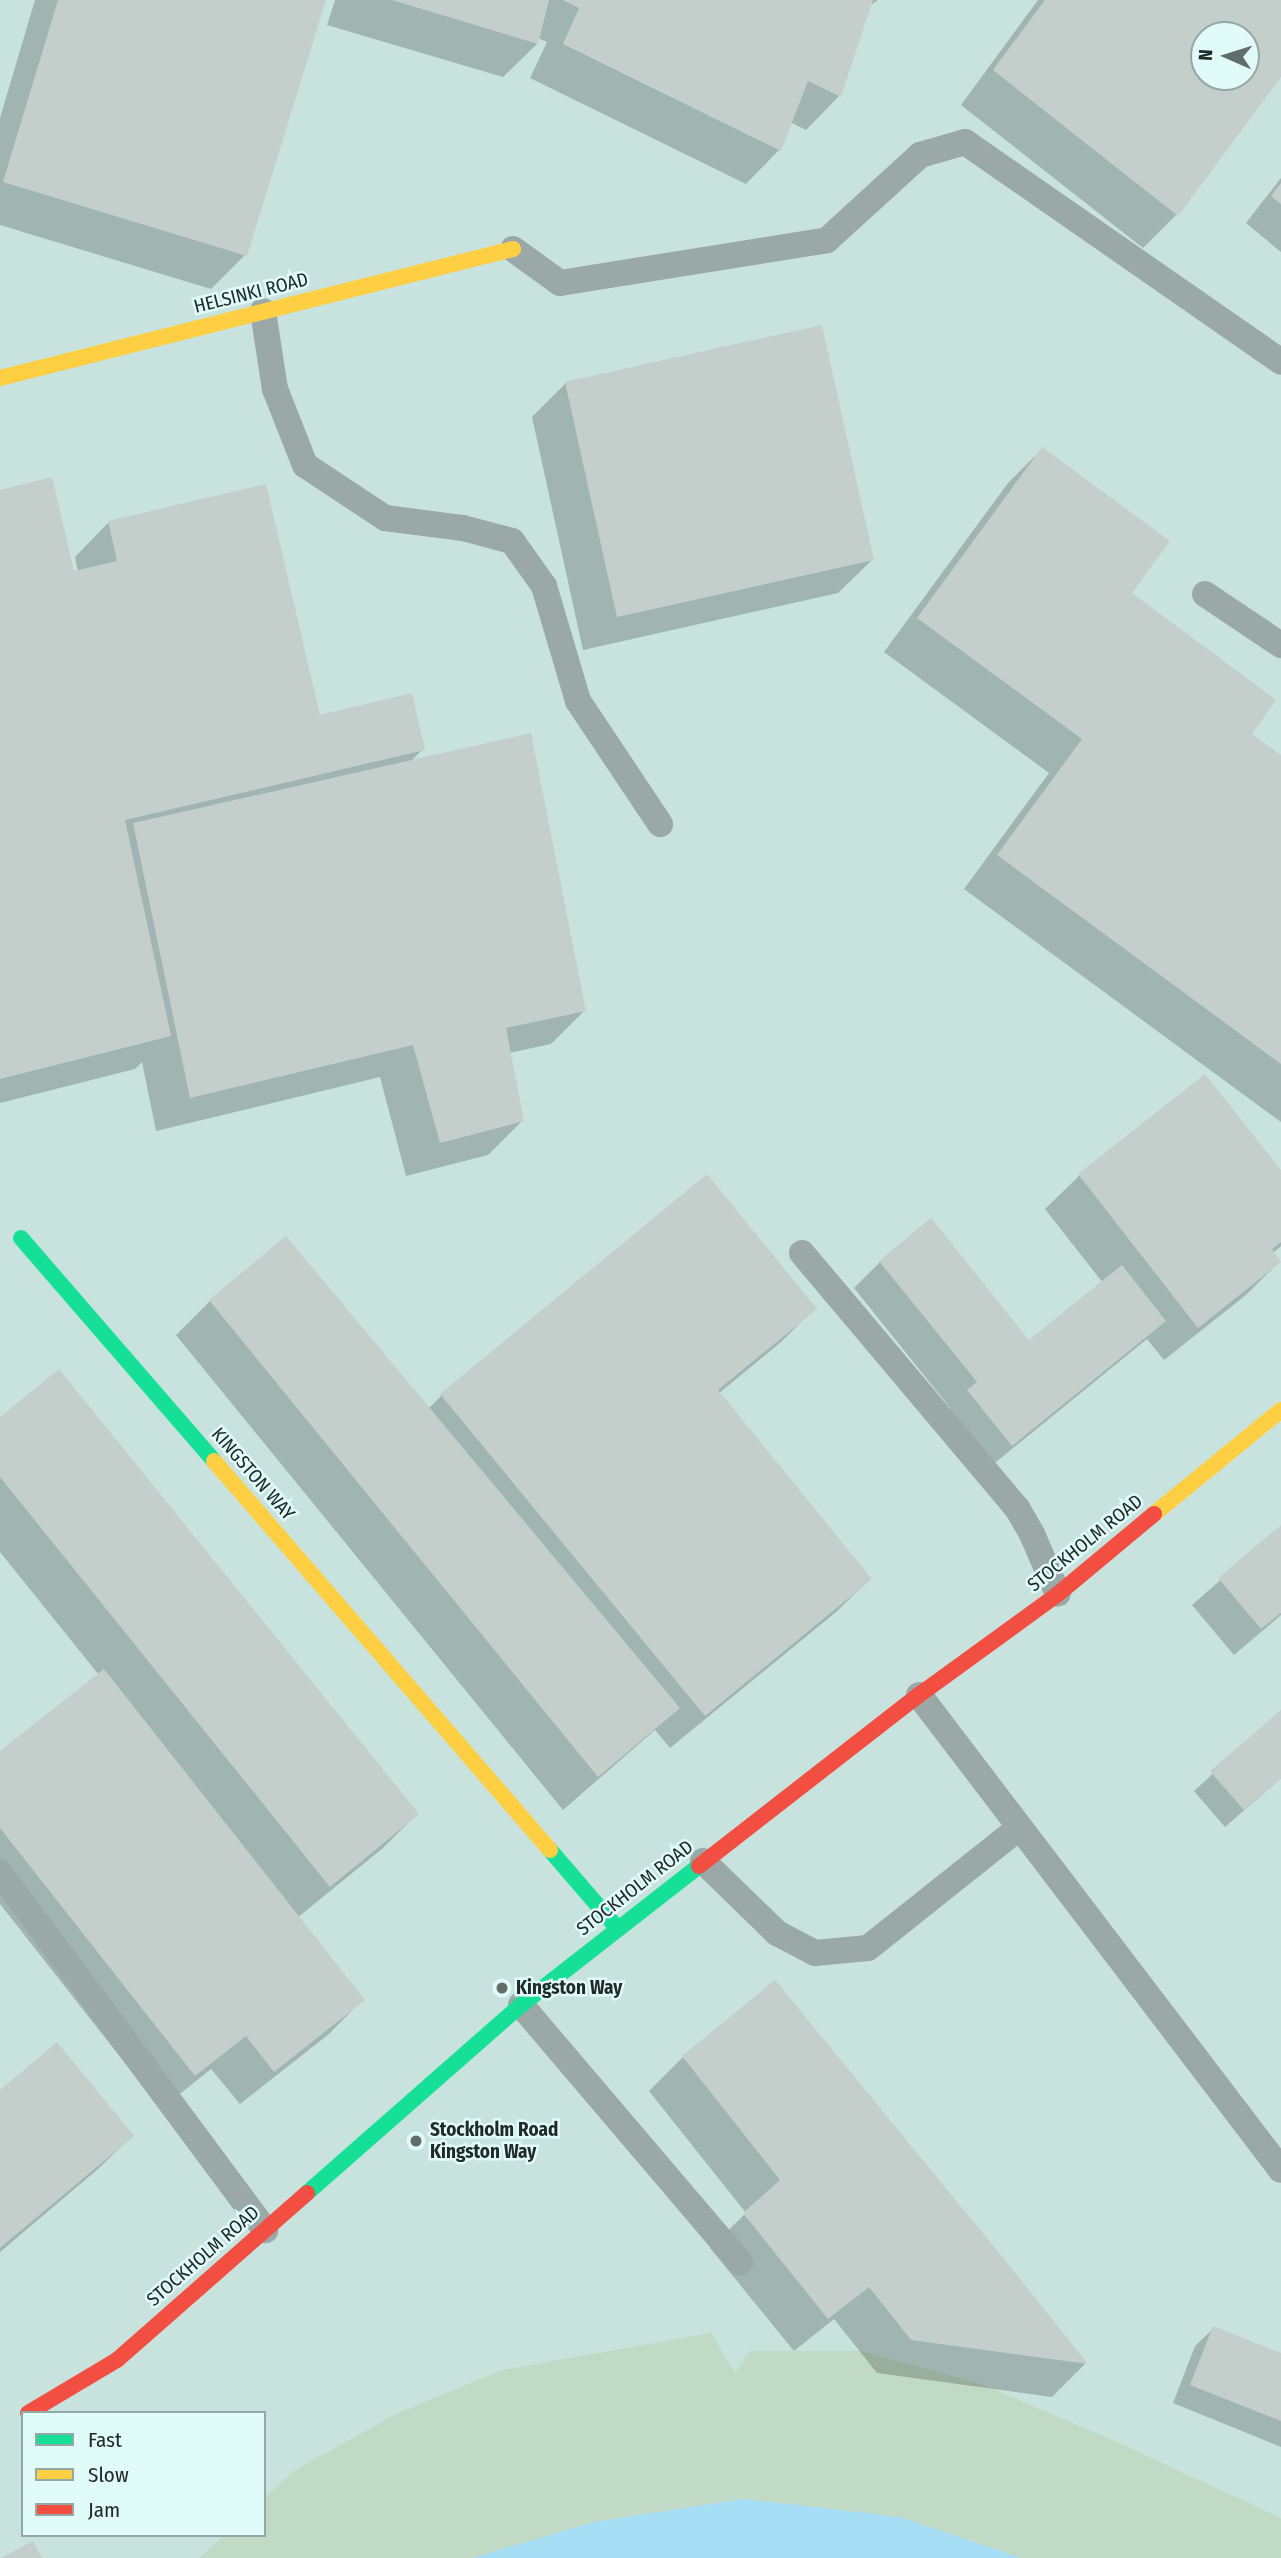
<!DOCTYPE html>
<style>
body{margin:0}
#map{position:relative;width:1281px;height:2558px;overflow:hidden;background:#dae9e7;font-family:"Fira Sans Condensed",sans-serif}
div>[style]{position:absolute}
.built>*{inset:0;background:#c8e2de}
.green>*{inset:0;background:#c1dac5}
.water>*{inset:0;background:#a5ddf5}
.shadow>*{inset:0;background:#0003}
.building>*{inset:0;background:#c4cfcc}
.lane>*{height:26px;margin:-13px;padding:0 13px;transform-origin:13px;border-radius:13px;background:#9aa8a8}
.fast>*{height:16px;margin:-8px;padding:0 8px;transform-origin:8px;border-radius:8px;background:#16e098}
.slow>*{height:16px;margin:-8px;padding:0 8px;transform-origin:8px;border-radius:8px;background:#ffcf43}
.jam>*{height:16px;margin:-8px;padding:0 8px;transform-origin:8px;border-radius:8px;background:#f24e42}
.dots>*{width:19px;height:19px;translate:-50% -50%;box-sizing:border-box;border:4px solid #e1fcf8;border-radius:50%}
span{translate:-50% -50%;white-space:nowrap;text-align:center;line-height:1.15;-webkit-text-stroke:5px #e1fcf8;paint-order:stroke}
.street-label{font-size:19px;color:#202a28}
.poi-label{font-size:19px;color:#202a28;font-weight:700}
.left{translate:0 -50%;text-align:left}
.legend{position:absolute;left:21px;top:2411px;width:245px;height:126px;box-sizing:border-box;background:#e1fcf8;border:2px solid #94a8a5;margin:0;padding:9px 12px;list-style:none;font-size:21px;color:#202a28}
.legend li{display:flex;align-items:center;gap:14px;height:35px}
.legend b{width:35px;border:2px solid #94a8a5}
.north{position:absolute;left:1190px;top:21px;width:70px;height:70px;box-sizing:border-box;background:#e1fcf8;border:2px solid #94a8a5;border-radius:50%;rotate:273deg;font-size:19px;font-weight:700;line-height:28px;text-align:center;color:#202a28}
.north::after{content:'';display:block;margin:auto;width:24px;height:32px;background:#616d6b;clip-path:polygon(50% 0,100% 100%,50% 72%,0 100%)}
</style>
<div id="map">
<div class="built">
<div style="clip-path:polygon(evenodd,0 0,1281px 0,1281px 2518px,1113px 2440px,982px 2384px,861px 2351px,750px 2351px,735px 2374px,294px 2471px,264px 2498px,264px 2413px,23px 2413px,23px 2535px,224px 2535px,199px 2558px,0 2558px,0 0,1204px 35px,1246px 35px,1246px 77px,1204px 77px,1204px 35px)"></div>
</div>
<div class="green">
<div style="clip-path:polygon(711px 2333px,735px 2373px,750px 2351px,861px 2351px,982px 2384px,1113px 2440px,1281px 2518px,1281px 2558px,1021px 2558px,901px 2517px,744px 2499px,594px 2522px,473px 2558px,199px 2558px,224px 2535px,264px 2535px,264px 2498px,294px 2471px,396px 2414px,502px 2370px)"></div>
</div>
<div class="water">
<div style="clip-path:polygon(744px 2499px,901px 2517px,1021px 2558px,473px 2558px,594px 2522px)"></div>
</div>
<div class="shadow">
<div style="clip-path:polygon(35px 0,325px 0,245px 255px,211px 289px,0 225px,0 118px)"></div>
<div style="clip-path:polygon(335px 0,878px 0,869px 6px,839px 96px,806px 130px,790px 122px,779px 150px,746px 184px,530px 78px,547px 42px,538px 38px,537px 44px,503px 77px,327px 25px)"></div>
<div style="clip-path:polygon(evenodd,1038px 0,1281px 0,1281px 74px,1177px 214px,1143px 248px,961px 105px,1038px 0,1204px 35px,1246px 35px,1246px 77px,1204px 77px,1204px 35px)"></div>
<div style="clip-path:polygon(1281px 178px,1281px 252px,1246px 223px)"></div>
<div style="clip-path:polygon(566px 383px,872px 560px,838px 593px,583px 650px,532px 417px)"></div>
<div style="clip-path:polygon(1042px 449px,1129px 594px,1250px 734px,1281px 757px,1281px 1122px,964px 889px,1049px 773px,884px 652px,1008px 483px)"></div>
<div style="clip-path:polygon(0 492px,72px 573px,78px 572px,75px 557px,108px 523px,318px 717px,423px 749px,410px 762px,585px 1010px,551px 1044px,509px 1053px,522px 1121px,488px 1155px,406px 1176px,380px 1077px,156px 1131px,142px 1062px,135px 1069px,0 1103px)"></div>
<div style="clip-path:polygon(1205px 1076px,1281px 1173px,1281px 1246px,1273px 1253px,1280px 1261px,1246px 1295px,1164px 1360px,1147px 1339px,985px 1471px,942px 1417px,951px 1409px,854px 1288px,880px 1262px,1029px 1342px,1103px 1283px,1045px 1209px,1079px 1176px)"></div>
<div style="clip-path:polygon(286px 1239px,428px 1409px,442px 1395px,814px 1309px,781px 1342px,718px 1394px,870px 1579px,836px 1612px,670px 1748px,655px 1730px,563px 1810px,176px 1335px,210px 1301px)"></div>
<div style="clip-path:polygon(0 1419px,417px 1814px,383px 1848px,297px 1918px,362px 2000px,329px 2034px,240px 2104px,211px 2069px,161px 2109px,0 1904px,0 1753px,99px 1675px,0 1552px)"></div>
<div style="clip-path:polygon(1281px 1527px,1281px 1615px,1234px 1655px,1192px 1605px)"></div>
<div style="clip-path:polygon(1281px 1712px,1281px 1778px,1225px 1827px,1194px 1791px)"></div>
<div style="clip-path:polygon(775px 1983px,1085px 2364px,1052px 2397px,877px 2373px,834px 2319px,794px 2351px,710px 2248px,746px 2213px,649px 2091px,683px 2057px)"></div>
<div style="clip-path:polygon(0 2092px,132px 2136px,98px 2169px,0 2252px)"></div>
<div style="clip-path:polygon(1214px 2328px,1281px 2355px,1281px 2447px,1173px 2403px,1195px 2346px)"></div>
</div>
<div class="building">
<div style="clip-path:polygon(58px 0,326px 0,247px 256px,3px 182px)"></div>
<div style="clip-path:polygon(392px 0,549px 0,538px 44px)"></div>
<div style="clip-path:polygon(563px 0,873px 0,841px 97px,808px 81px,781px 151px,563px 44px,579px 8px)"></div>
<div style="clip-path:polygon(evenodd,1045px 0,1281px 0,1281px 77px,1178px 216px,993px 70px,1045px 0,1204px 35px,1246px 35px,1246px 77px,1204px 77px,1204px 35px)"></div>
<div style="clip-path:polygon(1281px 183px,1281px 204px,1271px 196px)"></div>
<div style="clip-path:polygon(822px 325px,874px 560px,617px 617px,565px 382px)"></div>
<div style="clip-path:polygon(1042px 447px,1170px 541px,1132px 593px,1276px 700px,1252px 734px,1281px 755px,1281px 1064px,997px 855px,1082px 739px,917px 618px)"></div>
<div style="clip-path:polygon(52px 477px,74px 571px,117px 561px,108px 521px,266px 484px,320px 715px,412px 693px,425px 750px,125px 820px,171px 1036px,0 1079px,0 490px)"></div>
<div style="clip-path:polygon(531px 733px,586px 1011px,506px 1028px,524px 1121px,440px 1143px,413px 1045px,190px 1098px,133px 823px)"></div>
<div style="clip-path:polygon(1205px 1074px,1281px 1170px,1281px 1242px,1272px 1249px,1281px 1262px,1198px 1328px,1078px 1174px)"></div>
<div style="clip-path:polygon(707px 1174px,817px 1309px,718px 1390px,872px 1579px,705px 1716px,440px 1394px)"></div>
<div style="clip-path:polygon(931px 1218px,1029px 1340px,1122px 1265px,1166px 1321px,1012px 1446px,967px 1390px,977px 1382px,879px 1261px)"></div>
<div style="clip-path:polygon(286px 1236px,680px 1708px,598px 1777px,209px 1300px)"></div>
<div style="clip-path:polygon(59px 1369px,419px 1814px,330px 1887px,0 1477px,0 1417px)"></div>
<div style="clip-path:polygon(1281px 1525px,1281px 1613px,1261px 1629px,1218px 1578px)"></div>
<div style="clip-path:polygon(104px 1669px,365px 2000px,274px 2072px,246px 2036px,195px 2076px,0 1828px,0 1751px)"></div>
<div style="clip-path:polygon(1281px 1710px,1281px 1778px,1244px 1810px,1210px 1771px)"></div>
<div style="clip-path:polygon(775px 1980px,1004px 2259px,1088px 2364px,911px 2340px,869px 2287px,828px 2319px,743px 2213px,780px 2180px,682px 2056px)"></div>
<div style="clip-path:polygon(57px 2042px,134px 2136px,0 2248px,0 2090px)"></div>
<div style="clip-path:polygon(1213px 2326px,1281px 2353px,1281px 2421px,1190px 2385px)"></div>
<div style="clip-path:polygon(33px 2541px,42px 2558px,1px 2558px)"></div>
</div>
<div class="lane">
<div style="left:513px;top:249px;width:58px;rotate:35.9deg"></div>
<div style="left:560px;top:283px;width:270px;rotate:-9.1deg"></div>
<div style="left:827px;top:240px;width:126px;rotate:-42.4deg"></div>
<div style="left:920px;top:155px;width:47px;rotate:-16.1deg"></div>
<div style="left:965px;top:142px;width:385px;rotate:34.8deg"></div>
<div style="left:263px;top:311px;width:79px;rotate:81.3deg"></div>
<div style="left:275px;top:389px;width:82px;rotate:68.5deg"></div>
<div style="left:305px;top:465px;width:96px;rotate:33.5deg"></div>
<div style="left:385px;top:518px;width:79px;rotate:7.3deg"></div>
<div style="left:463px;top:528px;width:51px;rotate:14.9deg"></div>
<div style="left:512px;top:541px;width:55px;rotate:54.6deg"></div>
<div style="left:544px;top:586px;width:120px;rotate:73.5deg"></div>
<div style="left:578px;top:701px;width:148px;rotate:56.3deg"></div>
<div style="left:1205px;top:594px;width:92px;rotate:33.9deg"></div>
<div style="left:802px;top:1253px;width:334px;rotate:49.9deg"></div>
<div style="left:1017px;top:1508px;width:30px;rotate:60deg"></div>
<div style="left:1032px;top:1534px;width:65px;rotate:66.6deg"></div>
<div style="left:919px;top:1695px;width:597px;rotate:52.69deg"></div>
<div style="left:703px;top:1861px;width:103px;rotate:44.2deg"></div>
<div style="left:777px;top:1933px;width:43px;rotate:27.8deg"></div>
<div style="left:815px;top:1953px;width:53px;rotate:-5.4deg"></div>
<div style="left:868px;top:1948px;width:194px;rotate:-38.5deg"></div>
<div style="left:0;top:1873px;width:445px;rotate:53.4deg"></div>
<div style="left:521px;top:2005px;width:338px;rotate:49.6deg"></div>
</div>
<div class="fast">
<div style="left:21px;top:1238px;width:295px;rotate:49.1deg"></div>
<div style="left:550px;top:1850px;width:103px;rotate:49.3deg"></div>
<div style="left:307px;top:2193px;width:285px;rotate:-41.3deg"></div>
<div style="left:521px;top:2005px;width:226px;rotate:-38deg"></div>
</div>
<div class="slow">
<div style="left:0;top:378px;width:529px;rotate:-14.12deg"></div>
<div style="left:214px;top:1461px;width:514px;rotate:49.18deg"></div>
<div style="left:1154px;top:1514px;width:164px;rotate:-39.3deg"></div>
</div>
<div class="jam">
<div style="left:699px;top:1866px;width:279px;rotate:-37.9deg"></div>
<div style="left:919px;top:1695px;width:172px;rotate:-36deg"></div>
<div style="left:1058px;top:1594px;width:125px;rotate:-39.8deg"></div>
<div style="left:28px;top:2413px;width:104px;rotate:-30.8deg"></div>
<div style="left:117px;top:2360px;width:253px;rotate:-41.3deg"></div>
</div>
<div class="dots">
<div style="left:502px;top:1988px;background:#616d6b"></div>
<div style="left:416px;top:2141px;background:#616d6b"></div>
</div>
<div class="street-label">
<span style="left:251px;top:293px;rotate:-14deg">HELSINKI ROAD</span>
<span style="left:253px;top:1474px;rotate:49deg">KINGSTON WAY</span>
<span style="left:1085px;top:1543px;rotate:-39deg">STOCKHOLM ROAD</span>
<span style="left:635px;top:1888px;rotate:-38deg">STOCKHOLM ROAD</span>
<span style="left:203px;top:2256px;rotate:-41deg">STOCKHOLM ROAD</span>
</div>
<div class="poi-label">
<span class="left" style="left:516px;top:1988px">Kingston Way</span>
<span class="left" style="left:430px;top:2141px">Stockholm Road<br>Kingston Way</span>
</div>
<ul class="legend">
<li><b style="height:9px;background:#16e098"></b>Fast</li>
<li><b style="height:9px;background:#ffcf43"></b>Slow</li>
<li><b style="height:9px;background:#f24e42"></b>Jam</li>
</ul>
<div class="north">N</div>
</div>
